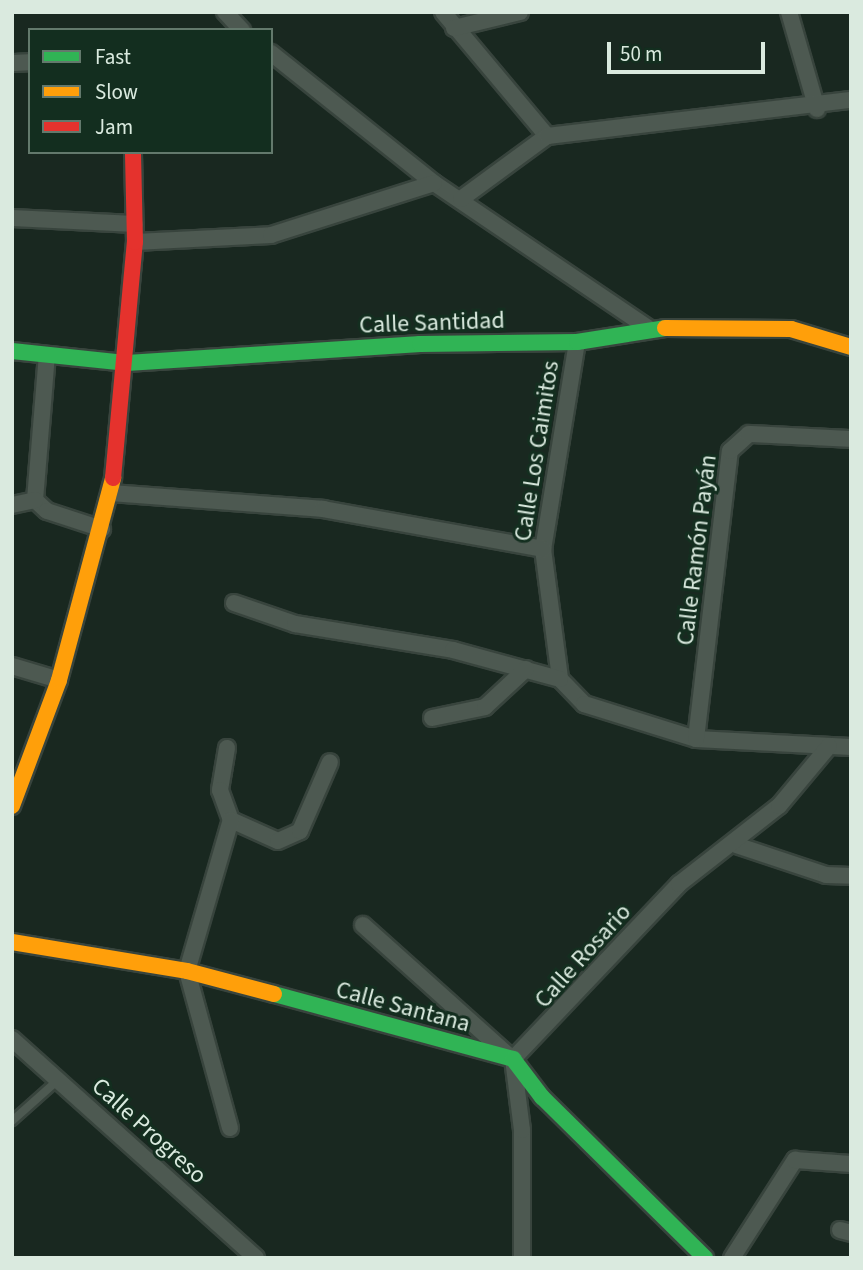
<!DOCTYPE html>
<meta charset="utf-8">
<style>
body{margin:0}
#map{position:relative;width:863px;height:1270px;overflow:hidden;background:#192820;font-family:"Source Sans 3",sans-serif}
div>[style]{position:absolute}
.roads{filter:drop-shadow(2px 0 #38443d) drop-shadow(-2px 0 #38443d) drop-shadow(0 2px #38443d) drop-shadow(0 -2px #38443d)}
.lane>*{height:8px;margin:-4px;padding:0 4px;transform-origin:4px;border-radius:4px;background:#4d5951}
.street>*{height:16px;margin:-8px;padding:0 8px;transform-origin:8px;border-radius:8px;background:#4d5951}
.fast>*{height:16px;margin:-8px;padding:0 8px;transform-origin:8px;border-radius:8px;background:#30b455}
.slow>*{height:16px;margin:-8px;padding:0 8px;transform-origin:8px;border-radius:8px;background:#ff9f0a}
.jam>*{height:16px;margin:-8px;padding:0 8px;transform-origin:8px;border-radius:8px;background:#e5322d}
span{translate:-50% -50%;white-space:nowrap;text-align:center;line-height:1.15;-webkit-text-stroke:6px #132e1f;paint-order:stroke}
.street-label{font-size:24px;color:#daeadf}
.frame{position:absolute;inset:0;border:14px solid #daeadf;pointer-events:none}
.legend{position:absolute;left:28px;top:28px;width:245px;height:126px;box-sizing:border-box;background:#132e1f;border:2px solid #63796c;margin:0;padding:9px 12px;list-style:none;font-size:21px;color:#daeadf}
.legend li{display:flex;align-items:center;gap:14px;height:35px}
.legend b{width:35px;border:2px solid #63796c}
.scale{position:absolute;left:607px;top:42px;width:158px;height:32px;box-sizing:border-box;border:4px solid #daeadf;border-top:0;padding-left:9px;font-size:21px;line-height:24px;white-space:nowrap;color:#daeadf;-webkit-text-stroke:5px #132e1f;paint-order:stroke}
</style>
<div id="map">
<div class="roads">
<div class="lane">
<div style="left:12px;top:1121px;width:62px;rotate:-41.7deg"></div>
</div>
<div class="street">
<div style="left:225px;top:12px;width:25px;rotate:47deg"></div>
<div style="left:443px;top:12px;width:162px;rotate:50deg"></div>
<div style="left:789px;top:12px;width:101px;rotate:73.9deg"></div>
<div style="left:454px;top:28px;width:68px;rotate:-13.6deg"></div>
<div style="left:271px;top:53px;width:208px;rotate:38.6deg"></div>
<div style="left:434px;top:183px;width:258px;rotate:34.1deg"></div>
<div style="left:12px;top:63px;width:18px;rotate:-3deg"></div>
<div style="left:461px;top:199px;width:107px;rotate:-36.2deg"></div>
<div style="left:547px;top:136px;width:306px;rotate:-6.8deg"></div>
<div style="left:12px;top:218px;width:123px;rotate:2.8deg"></div>
<div style="left:135px;top:242px;width:136px;rotate:-2.9deg"></div>
<div style="left:271px;top:235px;width:171px;rotate:-17.7deg"></div>
<div style="left:577px;top:342px;width:210px;rotate:99.3deg"></div>
<div style="left:543px;top:549px;width:131px;rotate:82.5deg"></div>
<div style="left:560px;top:679px;width:35px;rotate:46deg"></div>
<div style="left:584px;top:704px;width:117px;rotate:17.4deg"></div>
<div style="left:696px;top:739px;width:155px;rotate:3deg"></div>
<div style="left:112px;top:493px;width:212px;rotate:4.3deg"></div>
<div style="left:323px;top:509px;width:224px;rotate:10.3deg"></div>
<div style="left:35px;top:500px;width:145px;rotate:-85.3deg"></div>
<div style="left:35px;top:500px;width:16px;rotate:43deg"></div>
<div style="left:47px;top:511px;width:58px;rotate:18.1deg"></div>
<div style="left:12px;top:505px;width:24px;rotate:-12deg"></div>
<div style="left:234px;top:603px;width:65px;rotate:19deg"></div>
<div style="left:295px;top:624px;width:160px;rotate:9.3deg"></div>
<div style="left:453px;top:650px;width:111px;rotate:15.2deg"></div>
<div style="left:12px;top:666px;width:49px;rotate:16.6deg"></div>
<div style="left:432px;top:718px;width:54px;rotate:-11.7deg"></div>
<div style="left:485px;top:707px;width:56px;rotate:-42.8deg"></div>
<div style="left:696px;top:739px;width:290px;rotate:-83.3deg"></div>
<div style="left:730px;top:451px;width:25px;rotate:-42deg"></div>
<div style="left:749px;top:434px;width:102px;rotate:2.8deg"></div>
<div style="left:227px;top:748px;width:43px;rotate:99.5deg"></div>
<div style="left:220px;top:790px;width:32px;rotate:70deg"></div>
<div style="left:231px;top:820px;width:51px;rotate:24.1deg"></div>
<div style="left:278px;top:841px;width:24px;rotate:-24deg"></div>
<div style="left:300px;top:831px;width:75px;rotate:-66.5deg"></div>
<div style="left:736px;top:845px;width:95px;rotate:18.4deg"></div>
<div style="left:826px;top:875px;width:25px;rotate:2deg"></div>
<div style="left:363px;top:925px;width:193px;rotate:41.9deg"></div>
<div style="left:12px;top:1039px;width:328px;rotate:41.9deg"></div>
<div style="left:230px;top:1128px;width:163px;rotate:-105.3deg"></div>
<div style="left:187px;top:971px;width:157px;rotate:-73.8deg"></div>
<div style="left:840px;top:1230px;width:11px;rotate:15deg"></div>
<div style="left:522px;top:1258px;width:128px;rotate:-90deg"></div>
<div style="left:522px;top:1130px;width:72px;rotate:-97.2deg"></div>
<div style="left:513px;top:1059px;width:241px;rotate:-46.5deg"></div>
<div style="left:679px;top:884px;width:127px;rotate:-38deg"></div>
<div style="left:779px;top:806px;width:78px;rotate:-50.2deg"></div>
<div style="left:732px;top:1258px;width:117px;rotate:-57.3deg"></div>
<div style="left:795px;top:1160px;width:56px;rotate:4.1deg"></div>
</div>
<div class="fast">
<div style="left:12px;top:351px;width:116px;rotate:6deg"></div>
<div style="left:127px;top:363px;width:294px;rotate:-3.7deg"></div>
<div style="left:420px;top:344px;width:157px;rotate:-0.7deg"></div>
<div style="left:577px;top:342px;width:89px;rotate:-9deg"></div>
<div style="left:274px;top:994px;width:248px;rotate:15.2deg"></div>
<div style="left:513px;top:1059px;width:48px;rotate:52.7deg"></div>
<div style="left:542px;top:1097px;width:229px;rotate:44.6deg"></div>
</div>
<div class="slow">
<div style="left:665px;top:328px;width:126px;rotate:0.5deg"></div>
<div style="left:791px;top:329px;width:63px;rotate:16.7deg"></div>
<div style="left:12px;top:806px;width:134px;rotate:-69.5deg"></div>
<div style="left:59px;top:680px;width:209px;rotate:-75deg"></div>
<div style="left:12px;top:942px;width:177px;rotate:9.4deg"></div>
<div style="left:187px;top:971px;width:90px;rotate:14.8deg"></div>
</div>
<div class="jam">
<div style="left:113px;top:478px;width:237px;rotate:-84.7deg"></div>
<div style="left:135px;top:242px;width:90px;rotate:-91.3deg"></div>
</div>
</div>
<div class="street-label">
<span style="left:432px;top:323px;rotate:-2deg">Calle Santidad</span>
<span style="left:537px;top:451px;rotate:-81deg">Calle Los Caimitos</span>
<span style="left:697px;top:550px;rotate:-83deg">Calle Ramón Payán</span>
<span style="left:583px;top:956px;rotate:-48deg">Calle Rosario</span>
<span style="left:403px;top:1007px;rotate:15deg">Calle Santana</span>
<span style="left:149px;top:1131px;rotate:42deg">Calle Progreso</span>
</div>
<div class="frame"></div>
<ul class="legend">
<li><b style="height:9px;background:#30b455"></b>Fast</li>
<li><b style="height:9px;background:#ff9f0a"></b>Slow</li>
<li><b style="height:9px;background:#e5322d"></b>Jam</li>
</ul>
<div class="scale">50 m</div>
</div>
